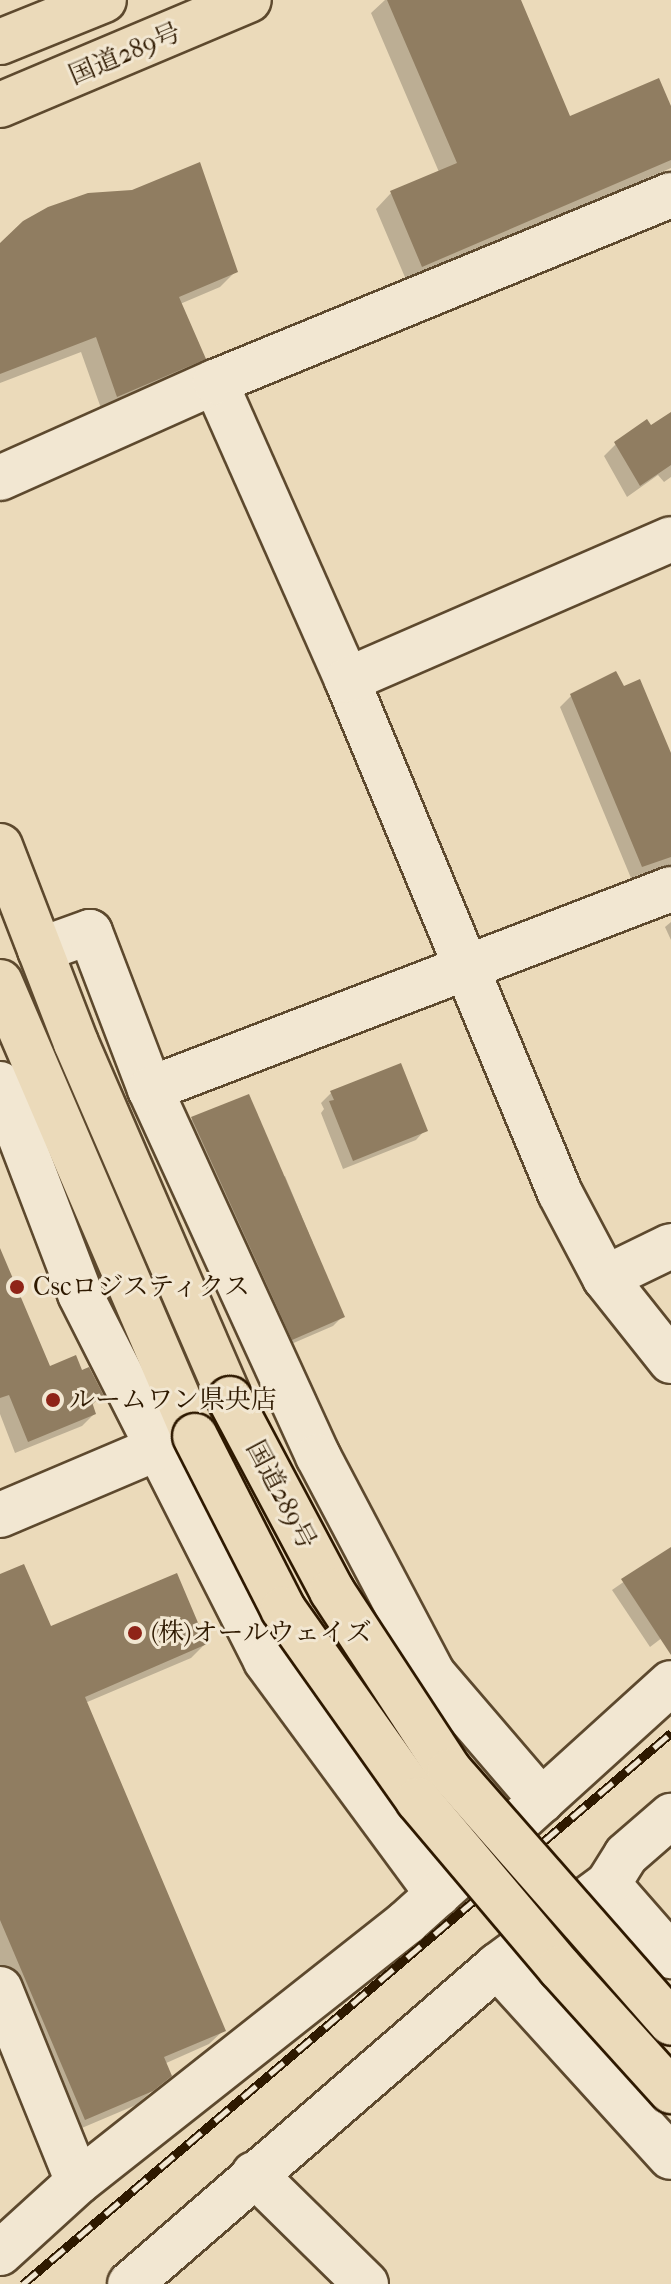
<!DOCTYPE html>
<meta charset="utf-8">
<style>
body{margin:0}
#map{position:relative;width:671px;height:2284px;overflow:hidden;background:#ebdaba;font-family:"IM FELL French Canon","Noto Serif JP",serif}
div>[style]{position:absolute}
.shadow>*{inset:0;background:#0003}
.building>*{inset:0;background:#907d61}
.roads{filter:drop-shadow(2px 0 #5d492e) drop-shadow(-2px 0 #5d492e) drop-shadow(0 2px #5d492e) drop-shadow(0 -2px #5d492e)}
.street>*{height:44px;margin:-22px;padding:0 22px;transform-origin:22px;border-radius:22px;background:#f2e7d2}
.highway>*{height:44px;margin:-22px;padding:0 22px;transform-origin:22px;border-radius:22px;background:#ebdaba}
.rail>*{height:9px;margin-top:-4.5px;transform-origin:0;background:repeating-linear-gradient(90deg,#f2e7d2 0 18px,#2e1900 0 36px);box-sizing:border-box;border-block:2px solid #2e1900}
.bridges{filter:drop-shadow(2px 0 #2e1900) drop-shadow(-2px 0 #2e1900) drop-shadow(0 2px #2e1900) drop-shadow(0 -2px #2e1900)}
.highway-bridge>*{height:44px;margin:-22px;padding:0 22px;transform-origin:22px;border-radius:22px;background:#ebdaba}
.dots>*{width:22px;height:22px;translate:-50% -50%;box-sizing:border-box;border:4px solid #f2e7d2;border-radius:50%}
span{translate:-50% -50%;white-space:nowrap;text-align:center;line-height:1.15;-webkit-text-stroke:6px #f2e7d2;paint-order:stroke}
.street-label{font-size:26px;color:#2e1900}
.poi-label{font-size:26px;color:#2e1900}
.left{translate:0 -50%;text-align:left}
</style>
<div id="map">
<div class="shadow">
<div style="clip-path:polygon(385px 0,519px 0,569px 119px,671px 111px,671px 168px,407px 282px,376px 209px,391px 193px,439px 172px,371px 13px)"></div>
<div style="clip-path:polygon(0 246px,236px 271px,220px 287px,180px 304px,203px 358px,188px 374px,102px 411px,81px 352px,0 383px)"></div>
<div style="clip-path:polygon(671px 415px,671px 477px,664px 482px,658px 475px,627px 497px,604px 456px,616px 444px)"></div>
<div style="clip-path:polygon(571px 696px,671px 758px,671px 879px,646px 878px,644px 873px,631px 878px,560px 707px)"></div>
<div style="clip-path:polygon(671px 922px,671px 940px,665px 927px)"></div>
<div style="clip-path:polygon(331px 1093px,425px 1130px,416px 1140px,343px 1169px,321px 1113px,324px 1109px,321px 1103px)"></div>
<div style="clip-path:polygon(192px 1119px,281px 1178px,285px 1176px,343px 1316px,333px 1326px,282px 1348px,182px 1129px)"></div>
<div style="clip-path:polygon(0 1251px,49px 1368px,81px 1372px,101px 1396px,91px 1406px,94px 1414px,82px 1426px,15px 1453px,0 1414px)"></div>
<div style="clip-path:polygon(671px 1549px,671px 1631px,650px 1647px,612px 1590px)"></div>
<div style="clip-path:polygon(0 1576px,50px 1629px,205px 1644px,191px 1658px,85px 1703px,224px 2030px,209px 2044px,164px 2064px,169px 2076px,136px 2105px,70px 2133px,0 1967px)"></div>
</div>
<div class="building">
<div style="clip-path:polygon(387px 0,521px 0,570px 116px,659px 78px,671px 106px,671px 160px,422px 267px,390px 191px,457px 163px)"></div>
<div style="clip-path:polygon(200px 162px,238px 272px,179px 297px,206px 359px,117px 397px,96px 337px,0 374px,0 243px,23px 221px,48px 207px,88px 193px,132px 190px)"></div>
<div style="clip-path:polygon(671px 412px,671px 465px,640px 486px,614px 442px,647px 419px,651px 425px)"></div>
<div style="clip-path:polygon(616px 671px,624px 686px,640px 679px,671px 753px,671px 857px,642px 867px,570px 694px)"></div>
<div style="clip-path:polygon(401px 1063px,428px 1131px,353px 1161px,329px 1101px,334px 1100px,330px 1091px)"></div>
<div style="clip-path:polygon(249px 1094px,345px 1317px,292px 1340px,191px 1117px)"></div>
<div style="clip-path:polygon(0 1248px,50px 1366px,76px 1355px,82px 1370px,89px 1367px,104px 1396px,92px 1402px,96px 1414px,28px 1442px,9px 1395px,0 1398px)"></div>
<div style="clip-path:polygon(671px 1547px,671px 1655px,621px 1579px)"></div>
<div style="clip-path:polygon(24px 1564px,51px 1626px,177px 1573px,207px 1644px,85px 1697px,226px 2031px,164px 2057px,172px 2076px,153px 2091px,85px 2120px,0 1920px,0 1574px)"></div>
</div>
<div class="roads">
<div class="street">
<div style="left:215px;top:382px;width:326px;rotate:66.1deg"></div>
<div style="left:347px;top:680px;width:555px;rotate:67.45deg"></div>
<div style="left:560px;top:1193px;width:96px;rotate:62.1deg"></div>
<div style="left:605px;top:1278px;width:106px;rotate:51.5deg"></div>
<div style="left:0;top:478px;width:235px;rotate:-24.1deg"></div>
<div style="left:215px;top:382px;width:493px;rotate:-22.3deg"></div>
<div style="left:347px;top:680px;width:353px;rotate:-23.5deg"></div>
<div style="left:40px;top:950px;width:53px;rotate:-19.8deg"></div>
<div style="left:90px;top:932px;width:168px;rotate:69.1deg"></div>
<div style="left:150px;top:1089px;width:404px;rotate:65.4deg"></div>
<div style="left:318px;top:1456px;width:246px;rotate:62.2deg"></div>
<div style="left:433px;top:1674px;width:167px;rotate:49.4deg"></div>
<div style="left:0;top:1084px;width:225px;rotate:69.1deg"></div>
<div style="left:80px;top:1294px;width:411px;rotate:63.1deg"></div>
<div style="left:266px;top:1661px;width:290px;rotate:53.6deg"></div>
<div style="left:150px;top:1089px;width:558px;rotate:-21deg"></div>
<div style="left:605px;top:1278px;width:73px;rotate:-25.9deg"></div>
<div style="left:0;top:1515px;width:172px;rotate:-23deg"></div>
<div style="left:521px;top:1819px;width:202px;rotate:-42.2deg"></div>
<div style="left:608px;top:1884px;width:96px;rotate:48.8deg"></div>
<div style="left:497px;top:1966px;width:258px;rotate:47.7deg"></div>
<div style="left:0;top:1989px;width:208px;rotate:68deg"></div>
<div style="left:254px;top:2174px;width:157px;rotate:44.5deg"></div>
<div style="left:0;top:2253px;width:105px;rotate:-42.3deg"></div>
<div style="left:78px;top:2182px;width:419px;rotate:-38.3deg"></div>
<div style="left:407px;top:1922px;width:69px;rotate:-42deg"></div>
<div style="left:130px;top:2284px;width:486px;rotate:-40.9deg"></div>
<div style="left:497px;top:1966px;width:138px;rotate:-36.5deg"></div>
<div style="left:608px;top:1884px;width:34px;rotate:-58deg"></div>
<div style="left:626px;top:1855px;width:60px;rotate:-40.9deg"></div>
</div>
<div class="highway">
<div style="left:0;top:42px;width:112px;rotate:-22deg"></div>
<div style="left:0;top:105px;width:270px;rotate:-22.9deg"></div>
<div style="left:0;top:846px;width:211px;rotate:68.9deg"></div>
<div style="left:76px;top:1043px;width:388px;rotate:66.6deg"></div>
<div style="left:0;top:982px;width:494px;rotate:66.8deg"></div>
</div>
</div>
<div class="rail">
<div style="left:23px;top:2284px;width:851px;rotate:-40.37deg"></div>
</div>
<div class="bridges">
<div class="highway-bridge">
<div style="left:230px;top:1399px;width:217px;rotate:62deg"></div>
<div style="left:332px;top:1591px;width:215px;rotate:56.8deg"></div>
<div style="left:450px;top:1771px;width:335px;rotate:48.7deg"></div>
<div style="left:195px;top:1436px;width:194px;rotate:63deg"></div>
<div style="left:283px;top:1609px;width:234px;rotate:54.7deg"></div>
<div style="left:418px;top:1800px;width:220px;rotate:49.8deg"></div>
<div style="left:560px;top:1968px;width:166px;rotate:47.9deg"></div>
</div>
</div>
<div class="dots">
<div style="left:17px;top:1287px;background:#8f2418"></div>
<div style="left:53px;top:1400px;background:#8f2418"></div>
<div style="left:135px;top:1633px;background:#8f2418"></div>
</div>
<div class="street-label">
<span style="left:125px;top:54px;rotate:-23deg">国道289号</span>
<span style="left:281px;top:1495px;rotate:62deg">国道289号</span>
</div>
<div class="poi-label">
<span class="left" style="left:33px;top:1287px">Cscロジスティクス</span>
<span class="left" style="left:69px;top:1400px">ルームワン県央店</span>
<span class="left" style="left:151px;top:1633px">(株)オールウェイズ</span>
</div>
</div>
